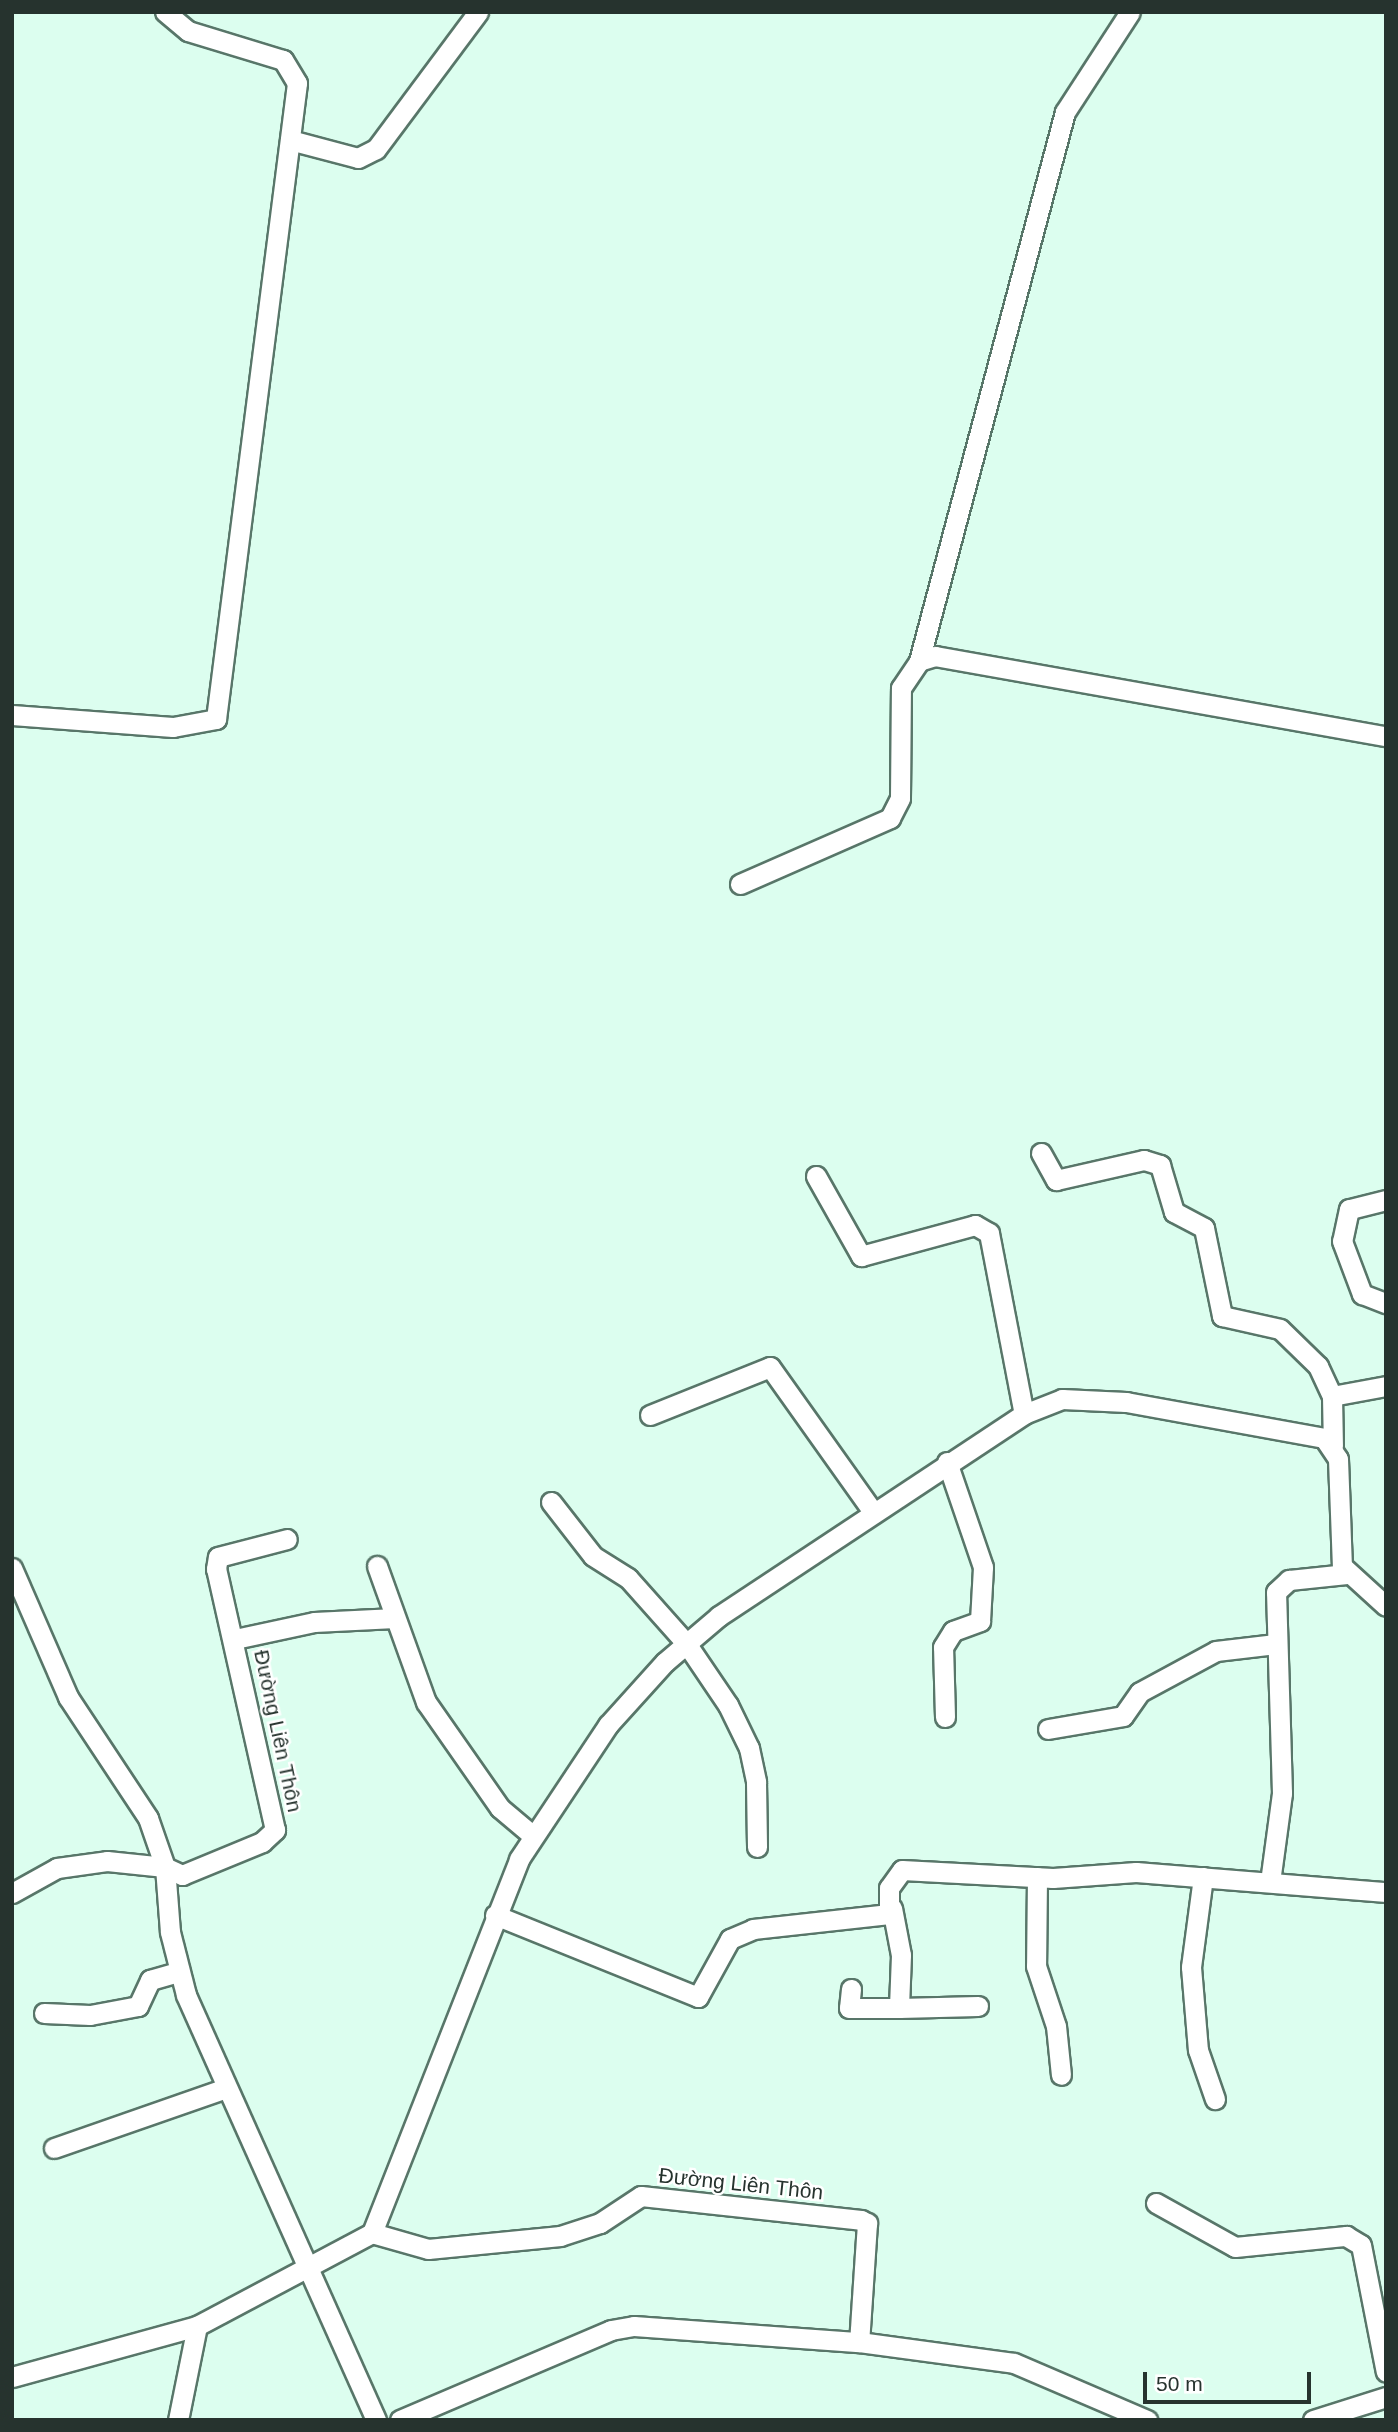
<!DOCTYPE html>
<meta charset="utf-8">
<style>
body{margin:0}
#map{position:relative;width:1398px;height:2432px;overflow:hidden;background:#dcfeef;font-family:Arial,sans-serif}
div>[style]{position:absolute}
.roads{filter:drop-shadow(2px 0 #587669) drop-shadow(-2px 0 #587669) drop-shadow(0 2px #587669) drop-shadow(0 -2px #587669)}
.minor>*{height:19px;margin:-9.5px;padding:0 9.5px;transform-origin:9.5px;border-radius:9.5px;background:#fff}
span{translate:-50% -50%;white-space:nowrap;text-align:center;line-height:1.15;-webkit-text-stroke:5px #fff;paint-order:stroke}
.street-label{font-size:21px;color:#26332e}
.frame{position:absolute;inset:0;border:14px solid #26332e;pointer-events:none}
.scale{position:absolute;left:1143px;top:2372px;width:168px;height:32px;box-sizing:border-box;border:4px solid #26332e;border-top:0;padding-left:9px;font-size:21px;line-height:24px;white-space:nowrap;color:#26332e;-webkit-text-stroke:5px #fff;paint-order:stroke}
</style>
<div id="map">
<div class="roads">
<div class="minor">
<div style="left:290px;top:140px;width:70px;rotate:14.8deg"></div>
<div style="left:358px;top:158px;width:20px;rotate:-27deg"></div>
<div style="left:376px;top:149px;width:171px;rotate:-53.3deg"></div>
<div style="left:919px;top:661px;width:568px;rotate:-75.11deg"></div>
<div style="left:1065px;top:112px;width:119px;rotate:-57deg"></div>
<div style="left:12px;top:715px;width:161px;rotate:4.3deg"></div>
<div style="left:173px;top:727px;width:44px;rotate:-10.5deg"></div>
<div style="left:216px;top:719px;width:641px;rotate:-82.74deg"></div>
<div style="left:297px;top:83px;width:27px;rotate:-121deg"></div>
<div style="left:283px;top:60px;width:99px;rotate:-163deg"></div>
<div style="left:188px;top:31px;width:30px;rotate:-140deg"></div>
<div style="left:740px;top:884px;width:164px;rotate:-23.7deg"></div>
<div style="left:890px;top:818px;width:22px;rotate:-63deg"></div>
<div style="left:900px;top:798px;width:110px;rotate:-89.5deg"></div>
<div style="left:901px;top:688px;width:32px;rotate:-56deg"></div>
<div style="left:919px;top:661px;width:17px;rotate:-17deg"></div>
<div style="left:935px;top:656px;width:458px;rotate:10.1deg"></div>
<div style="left:1041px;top:1153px;width:31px;rotate:61deg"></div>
<div style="left:1056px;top:1180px;width:90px;rotate:-12.8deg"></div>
<div style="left:1144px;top:1160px;width:17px;rotate:17deg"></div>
<div style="left:1160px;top:1165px;width:49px;rotate:73.4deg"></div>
<div style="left:1174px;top:1212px;width:34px;rotate:28deg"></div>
<div style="left:1204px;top:1228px;width:90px;rotate:78.4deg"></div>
<div style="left:1222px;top:1316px;width:59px;rotate:12.6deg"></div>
<div style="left:1280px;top:1329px;width:53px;rotate:44.2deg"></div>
<div style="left:1318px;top:1366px;width:33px;rotate:65deg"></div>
<div style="left:1332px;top:1396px;width:50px;rotate:88.9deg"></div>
<div style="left:816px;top:1176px;width:92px;rotate:60.6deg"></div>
<div style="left:861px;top:1256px;width:118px;rotate:-15.2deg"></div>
<div style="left:975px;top:1225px;width:16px;rotate:30deg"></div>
<div style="left:989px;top:1233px;width:184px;rotate:79.1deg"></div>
<div style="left:1386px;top:1200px;width:38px;rotate:166deg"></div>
<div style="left:1349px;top:1209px;width:33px;rotate:102deg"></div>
<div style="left:1342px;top:1241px;width:57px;rotate:69.3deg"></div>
<div style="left:1362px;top:1294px;width:26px;rotate:21deg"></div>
<div style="left:1332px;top:1396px;width:55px;rotate:-10.5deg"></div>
<div style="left:650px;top:1415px;width:129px;rotate:-21.8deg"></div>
<div style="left:770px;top:1367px;width:178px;rotate:54.6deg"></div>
<div style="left:551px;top:1502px;width:68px;rotate:52.1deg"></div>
<div style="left:593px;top:1556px;width:41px;rotate:32.2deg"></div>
<div style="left:628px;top:1578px;width:87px;rotate:48.3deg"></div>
<div style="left:686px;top:1643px;width:75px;rotate:55.9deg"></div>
<div style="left:728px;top:1705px;width:48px;rotate:64deg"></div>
<div style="left:749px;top:1748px;width:35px;rotate:78deg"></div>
<div style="left:756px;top:1782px;width:65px;rotate:89.1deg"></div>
<div style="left:377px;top:1566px;width:145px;rotate:70.2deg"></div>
<div style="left:426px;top:1702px;width:129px;rotate:55.1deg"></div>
<div style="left:500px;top:1808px;width:42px;rotate:40.2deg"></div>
<div style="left:12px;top:1568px;width:141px;rotate:66.5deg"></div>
<div style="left:68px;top:1697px;width:145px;rotate:56.5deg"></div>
<div style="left:148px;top:1818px;width:52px;rotate:70.9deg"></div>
<div style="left:165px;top:1867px;width:65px;rotate:85.6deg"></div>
<div style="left:170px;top:1932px;width:65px;rotate:75.7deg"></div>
<div style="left:186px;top:1995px;width:466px;rotate:65.9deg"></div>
<div style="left:235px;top:1639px;width:81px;rotate:-12.1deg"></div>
<div style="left:314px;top:1622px;width:81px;rotate:-2.8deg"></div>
<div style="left:945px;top:1717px;width:70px;rotate:-91.6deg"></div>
<div style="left:943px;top:1647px;width:19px;rotate:-58deg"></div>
<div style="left:953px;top:1631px;width:29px;rotate:-20deg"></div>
<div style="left:980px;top:1621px;width:54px;rotate:-86.8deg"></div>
<div style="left:983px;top:1567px;width:111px;rotate:-108.9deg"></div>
<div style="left:1048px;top:1729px;width:76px;rotate:-9.8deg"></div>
<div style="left:1123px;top:1716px;width:29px;rotate:-55deg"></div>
<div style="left:1140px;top:1692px;width:86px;rotate:-28.3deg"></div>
<div style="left:1216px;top:1651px;width:60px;rotate:-6.7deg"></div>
<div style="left:1037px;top:1877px;width:89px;rotate:90.6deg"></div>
<div style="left:1036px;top:1966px;width:63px;rotate:71.6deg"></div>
<div style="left:1056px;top:2026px;width:49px;rotate:84.2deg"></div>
<div style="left:1203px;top:1877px;width:91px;rotate:97.6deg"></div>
<div style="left:1191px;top:1967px;width:83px;rotate:85.2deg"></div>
<div style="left:1198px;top:2050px;width:52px;rotate:70.9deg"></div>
<div style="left:1270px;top:1882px;width:90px;rotate:-82.3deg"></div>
<div style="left:1282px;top:1793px;width:201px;rotate:-91.7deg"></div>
<div style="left:1276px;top:1592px;width:18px;rotate:-43deg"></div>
<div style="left:1289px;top:1580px;width:58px;rotate:-5.9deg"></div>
<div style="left:12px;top:1893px;width:51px;rotate:-29.1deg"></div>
<div style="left:57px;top:1868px;width:50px;rotate:-8deg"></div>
<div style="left:107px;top:1861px;width:58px;rotate:5.9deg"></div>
<div style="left:165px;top:1867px;width:19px;rotate:25deg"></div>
<div style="left:182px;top:1875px;width:87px;rotate:-22.4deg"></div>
<div style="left:262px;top:1842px;width:18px;rotate:-43deg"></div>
<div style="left:275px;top:1830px;width:268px;rotate:-102.7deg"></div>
<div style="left:216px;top:1569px;width:12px;rotate:-81deg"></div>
<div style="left:218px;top:1557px;width:71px;rotate:-14.6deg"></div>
<div style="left:892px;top:1908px;width:48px;rotate:79.2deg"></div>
<div style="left:901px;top:1955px;width:53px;rotate:92.2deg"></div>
<div style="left:899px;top:2008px;width:79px;rotate:-1.5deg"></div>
<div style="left:495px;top:1915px;width:219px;rotate:22deg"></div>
<div style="left:698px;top:1997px;width:66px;rotate:-61.1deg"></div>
<div style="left:730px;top:1939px;width:25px;rotate:-23deg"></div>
<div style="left:753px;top:1929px;width:137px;rotate:-6.3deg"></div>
<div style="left:889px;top:1914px;width:26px;rotate:-90deg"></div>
<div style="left:889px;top:1888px;width:22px;rotate:-54deg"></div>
<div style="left:902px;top:1870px;width:151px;rotate:3deg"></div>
<div style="left:1053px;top:1878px;width:83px;rotate:-4.1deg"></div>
<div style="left:1136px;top:1872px;width:251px;rotate:4.6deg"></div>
<div style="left:851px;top:1989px;width:19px;rotate:96deg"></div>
<div style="left:849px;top:2008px;width:50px"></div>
<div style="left:44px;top:2013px;width:46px;rotate:2.5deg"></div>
<div style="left:90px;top:2015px;width:49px;rotate:-10.6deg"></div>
<div style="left:138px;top:2006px;width:29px;rotate:-65deg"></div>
<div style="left:150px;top:1980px;width:29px;rotate:-16deg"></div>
<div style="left:54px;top:2148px;width:182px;rotate:-19.2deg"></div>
<div style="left:1156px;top:2203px;width:90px;rotate:29.1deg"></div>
<div style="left:1235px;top:2247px;width:112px;rotate:-5.7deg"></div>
<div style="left:1346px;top:2236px;width:17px;rotate:31deg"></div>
<div style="left:1361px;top:2245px;width:129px;rotate:78.9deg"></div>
<div style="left:372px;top:2233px;width:58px;rotate:15.9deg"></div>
<div style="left:428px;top:2249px;width:133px;rotate:-5.6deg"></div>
<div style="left:560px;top:2236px;width:42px;rotate:-18deg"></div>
<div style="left:600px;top:2223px;width:49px;rotate:-33.4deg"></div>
<div style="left:641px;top:2196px;width:221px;rotate:6.2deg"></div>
<div style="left:861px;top:2220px;width:7px;rotate:27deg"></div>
<div style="left:867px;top:2223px;width:119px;rotate:93.8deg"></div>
<div style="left:12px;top:2377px;width:192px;rotate:-15.4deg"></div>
<div style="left:197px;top:2326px;width:198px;rotate:-28deg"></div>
<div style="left:372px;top:2233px;width:402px;rotate:-68.5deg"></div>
<div style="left:519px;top:1859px;width:161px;rotate:-56.4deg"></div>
<div style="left:608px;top:1725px;width:85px;rotate:-47.9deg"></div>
<div style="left:665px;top:1662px;width:71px;rotate:-40.4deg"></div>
<div style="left:719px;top:1616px;width:366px;rotate:-33.5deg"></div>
<div style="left:1024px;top:1414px;width:41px;rotate:-21.5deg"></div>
<div style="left:1062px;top:1399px;width:64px;rotate:2.7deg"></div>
<div style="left:1126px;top:1402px;width:201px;rotate:10.3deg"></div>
<div style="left:1324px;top:1438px;width:25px;rotate:56deg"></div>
<div style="left:1338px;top:1459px;width:107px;rotate:87.9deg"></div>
<div style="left:1342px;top:1566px;width:59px;rotate:42.3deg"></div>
<div style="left:178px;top:2420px;width:96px;rotate:-78.6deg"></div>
<div style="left:400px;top:2420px;width:229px;rotate:-23.1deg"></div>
<div style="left:611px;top:2330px;width:23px;rotate:-10deg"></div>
<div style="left:634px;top:2326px;width:226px;rotate:4.1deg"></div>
<div style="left:859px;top:2342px;width:156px;rotate:7.7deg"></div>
<div style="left:1014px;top:2363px;width:145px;rotate:23.2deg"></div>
<div style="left:1313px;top:2420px;width:77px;rotate:-17.5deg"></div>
</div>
</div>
<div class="street-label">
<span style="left:278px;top:1731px;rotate:78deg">Đường Liên Thôn</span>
<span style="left:741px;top:2184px;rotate:6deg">Đường Liên Thôn</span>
</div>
<div class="frame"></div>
<div class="scale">50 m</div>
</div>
